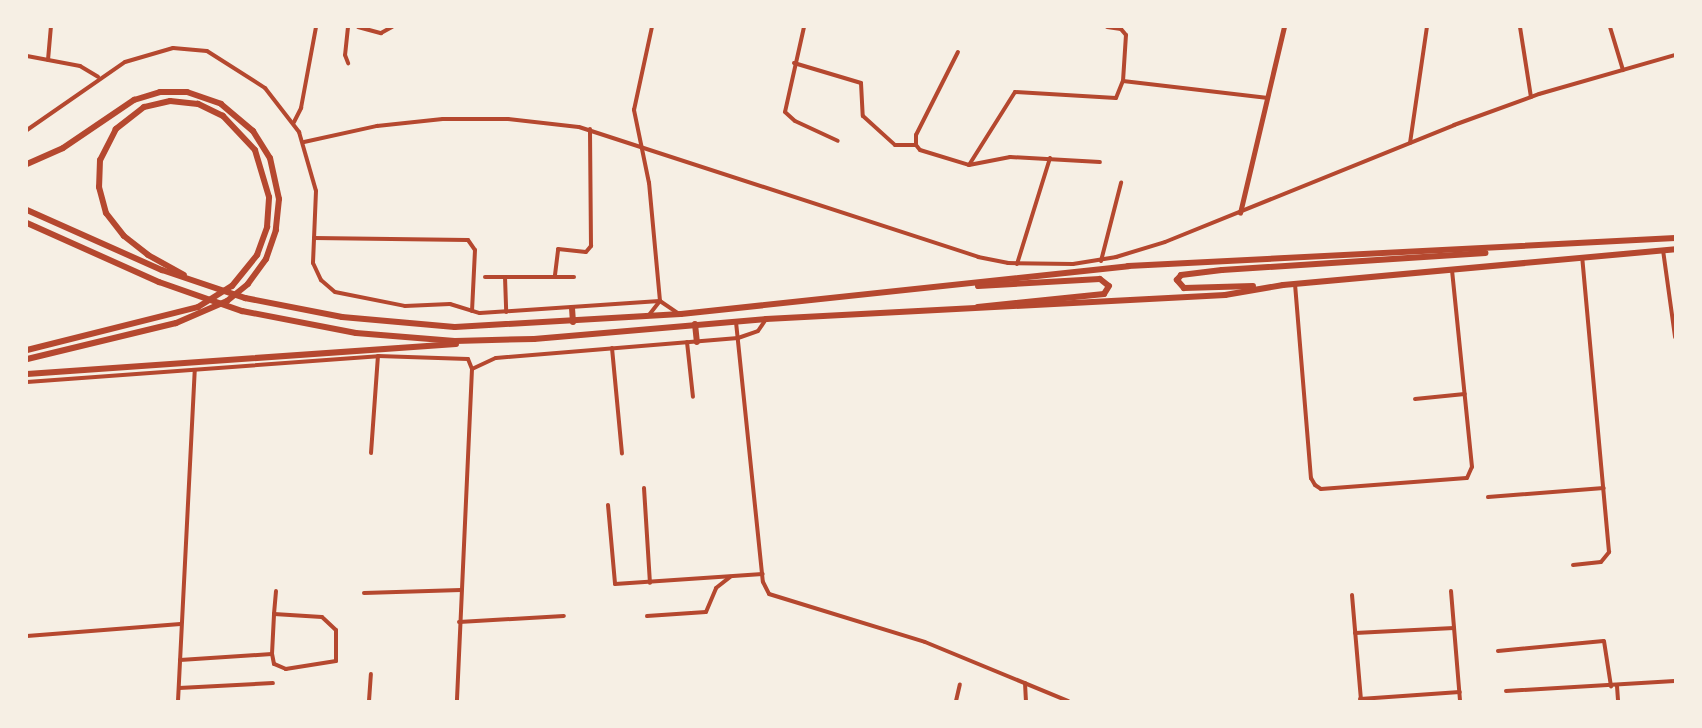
<!DOCTYPE html>
<style>
body{margin:0}
#map{position:relative;width:1702px;height:728px;overflow:hidden;background:#f6efe4;font-family:"Work Sans",sans-serif}
div>[style]{position:absolute}
.minor>*{height:4px;margin:-2px;padding:0 2px;transform-origin:2px;border-radius:2px;background:#b5482f}
.tertiary>*{height:4.5px;margin:-2.25px;padding:0 2.25px;transform-origin:2.25px;border-radius:2.25px;background:#b5482f}
.trunk>*{height:6px;margin:-3px;padding:0 3px;transform-origin:3px;border-radius:3px;background:#b5482f}
span{translate:-50% -50%;white-space:nowrap;text-align:center;line-height:1.15;-webkit-text-stroke:4.5px #f6efe4;paint-order:stroke}
.frame{position:absolute;inset:0;border:28px solid #f6efe4;pointer-events:none}
</style>
<div id="map">
<div class="minor">
<div style="left:348px;top:27px;width:28px;rotate:96deg"></div>
<div style="left:345px;top:55px;width:9px;rotate:69deg"></div>
<div style="left:358px;top:27px;width:24px;rotate:15deg"></div>
<div style="left:381px;top:33px;width:13px;rotate:-29deg"></div>
<div style="left:804px;top:27px;width:87px;rotate:102.6deg"></div>
<div style="left:785px;top:112px;width:13px;rotate:42deg"></div>
<div style="left:795px;top:121px;width:47px;rotate:24.9deg"></div>
<div style="left:1520px;top:27px;width:71px;rotate:81.1deg"></div>
<div style="left:1610px;top:27px;width:45px;rotate:73.2deg"></div>
<div style="left:27px;top:56px;width:54px;rotate:10.7deg"></div>
<div style="left:80px;top:66px;width:21px;rotate:31deg"></div>
<div style="left:48px;top:60px;width:33px;rotate:-85deg"></div>
<div style="left:794px;top:63px;width:70px;rotate:16.6deg"></div>
<div style="left:861px;top:83px;width:33px;rotate:87deg"></div>
<div style="left:863px;top:116px;width:43px;rotate:42.2deg"></div>
<div style="left:895px;top:145px;width:21px"></div>
<div style="left:916px;top:145px;width:6px;rotate:51deg"></div>
<div style="left:920px;top:150px;width:51px;rotate:17deg"></div>
<div style="left:969px;top:165px;width:42px;rotate:-11deg"></div>
<div style="left:1010px;top:157px;width:90px;rotate:3.2deg"></div>
<div style="left:1123px;top:81px;width:146px;rotate:6.7deg"></div>
<div style="left:294px;top:122px;width:16px;rotate:-63deg"></div>
<div style="left:301px;top:108px;width:82px;rotate:-79.5deg"></div>
<div style="left:27px;top:130px;width:119px;rotate:-34.8deg"></div>
<div style="left:125px;top:62px;width:50px;rotate:-16.3deg"></div>
<div style="left:173px;top:48px;width:34px;rotate:5deg"></div>
<div style="left:207px;top:51px;width:69px;rotate:32.5deg"></div>
<div style="left:265px;top:88px;width:56px;rotate:52.3deg"></div>
<div style="left:299px;top:132px;width:61px;rotate:73.9deg"></div>
<div style="left:316px;top:191px;width:72px;rotate:92.4deg"></div>
<div style="left:313px;top:263px;width:19px;rotate:65deg"></div>
<div style="left:321px;top:280px;width:18px;rotate:41deg"></div>
<div style="left:335px;top:292px;width:71px;rotate:11.3deg"></div>
<div style="left:405px;top:306px;width:45px;rotate:-2.5deg"></div>
<div style="left:450px;top:304px;width:31px;rotate:17deg"></div>
<div style="left:480px;top:313px;width:180px;rotate:-3.8deg"></div>
<div style="left:660px;top:301px;width:22px;rotate:34deg"></div>
<div style="left:304px;top:142px;width:75px;rotate:-12.4deg"></div>
<div style="left:377px;top:126px;width:66px;rotate:-6.1deg"></div>
<div style="left:443px;top:119px;width:65px"></div>
<div style="left:508px;top:119px;width:71px;rotate:6.4deg"></div>
<div style="left:579px;top:127px;width:420px;rotate:18deg"></div>
<div style="left:978px;top:257px;width:31px;rotate:11deg"></div>
<div style="left:1008px;top:263px;width:65px;rotate:0.9deg"></div>
<div style="left:1073px;top:264px;width:44px;rotate:-9.2deg"></div>
<div style="left:1116px;top:257px;width:51px;rotate:-17deg"></div>
<div style="left:1165px;top:242px;width:312px;rotate:-22deg"></div>
<div style="left:1454px;top:125px;width:90px;rotate:-20deg"></div>
<div style="left:1539px;top:94px;width:141px;rotate:-16deg"></div>
<div style="left:1410px;top:143px;width:117px;rotate:-81.7deg"></div>
<div style="left:916px;top:145px;width:10px;rotate:-90deg"></div>
<div style="left:916px;top:135px;width:93px;rotate:-63.2deg"></div>
<div style="left:969px;top:165px;width:86px;rotate:-57.8deg"></div>
<div style="left:1015px;top:92px;width:101px;rotate:3.4deg"></div>
<div style="left:1116px;top:98px;width:18px;rotate:-68deg"></div>
<div style="left:1123px;top:81px;width:46px;rotate:-86.3deg"></div>
<div style="left:1126px;top:35px;width:8px;rotate:-130deg"></div>
<div style="left:1121px;top:29px;width:14px;rotate:-172deg"></div>
<div style="left:314px;top:238px;width:154px;rotate:0.7deg"></div>
<div style="left:468px;top:240px;width:12px;rotate:55deg"></div>
<div style="left:475px;top:250px;width:61px;rotate:92.8deg"></div>
<div style="left:1663px;top:250px;width:88px;rotate:82.1deg"></div>
<div style="left:1101px;top:261px;width:81px;rotate:-75.6deg"></div>
<div style="left:1017px;top:264px;width:111px;rotate:-72.7deg"></div>
<div style="left:555px;top:275px;width:26px;rotate:-83deg"></div>
<div style="left:558px;top:249px;width:28px;rotate:6deg"></div>
<div style="left:586px;top:252px;width:8px;rotate:-50deg"></div>
<div style="left:591px;top:246px;width:117px;rotate:-90.5deg"></div>
<div style="left:485px;top:277px;width:89px"></div>
<div style="left:505px;top:277px;width:35px;rotate:88deg"></div>
<div style="left:1295px;top:284px;width:195px;rotate:85.3deg"></div>
<div style="left:1311px;top:478px;width:8px;rotate:60deg"></div>
<div style="left:1315px;top:485px;width:7px;rotate:34deg"></div>
<div style="left:1321px;top:489px;width:146px;rotate:-4.3deg"></div>
<div style="left:1467px;top:478px;width:12px;rotate:-66deg"></div>
<div style="left:1472px;top:467px;width:199px;rotate:-95.8deg"></div>
<div style="left:649px;top:315px;width:18px;rotate:-52deg"></div>
<div style="left:660px;top:301px;width:119px;rotate:-95.3deg"></div>
<div style="left:649px;top:183px;width:75px;rotate:-101.6deg"></div>
<div style="left:634px;top:110px;width:85px;rotate:-77.8deg"></div>
<div style="left:736px;top:322px;width:261px;rotate:84.1deg"></div>
<div style="left:763px;top:582px;width:13px;rotate:63deg"></div>
<div style="left:769px;top:594px;width:163px;rotate:17.1deg"></div>
<div style="left:925px;top:642px;width:155px;rotate:22.4deg"></div>
<div style="left:687px;top:342px;width:55px;rotate:83.8deg"></div>
<div style="left:612px;top:348px;width:106px;rotate:84.6deg"></div>
<div style="left:472px;top:369px;width:26px;rotate:-25deg"></div>
<div style="left:496px;top:358px;width:243px;rotate:-4.7deg"></div>
<div style="left:738px;top:338px;width:21px;rotate:-19deg"></div>
<div style="left:758px;top:331px;width:14px;rotate:-56deg"></div>
<div style="left:27px;top:382px;width:352px;rotate:-4.2deg"></div>
<div style="left:378px;top:356px;width:90px;rotate:1.9deg"></div>
<div style="left:468px;top:359px;width:11px;rotate:68deg"></div>
<div style="left:472px;top:369px;width:332px;rotate:92.6deg"></div>
<div style="left:1415px;top:399px;width:50px;rotate:-5.7deg"></div>
<div style="left:371px;top:453px;width:97px;rotate:-85.9deg"></div>
<div style="left:644px;top:488px;width:95px;rotate:86.4deg"></div>
<div style="left:1488px;top:497px;width:116px;rotate:-4.4deg"></div>
<div style="left:608px;top:505px;width:79px;rotate:84.9deg"></div>
<div style="left:615px;top:584px;width:148px;rotate:-3.9deg"></div>
<div style="left:1573px;top:565px;width:28px;rotate:-6deg"></div>
<div style="left:1601px;top:562px;width:13px;rotate:-51deg"></div>
<div style="left:1609px;top:552px;width:295px;rotate:-95.2deg"></div>
<div style="left:1451px;top:591px;width:110px;rotate:85.3deg"></div>
<div style="left:364px;top:593px;width:97px;rotate:-1.8deg"></div>
<div style="left:1352px;top:595px;width:106px;rotate:85.1deg"></div>
<div style="left:274px;top:614px;width:48px;rotate:3.6deg"></div>
<div style="left:322px;top:617px;width:19px;rotate:43deg"></div>
<div style="left:336px;top:630px;width:31px;rotate:90deg"></div>
<div style="left:336px;top:661px;width:51px;rotate:170.9deg"></div>
<div style="left:286px;top:669px;width:13px;rotate:-157deg"></div>
<div style="left:274px;top:664px;width:10px;rotate:-101deg"></div>
<div style="left:272px;top:654px;width:40px;rotate:-87.1deg"></div>
<div style="left:274px;top:614px;width:23px;rotate:-85deg"></div>
<div style="left:647px;top:616px;width:59px;rotate:-3.9deg"></div>
<div style="left:706px;top:612px;width:26px;rotate:-67deg"></div>
<div style="left:716px;top:588px;width:18px;rotate:-38deg"></div>
<div style="left:459px;top:622px;width:105px;rotate:-3.3deg"></div>
<div style="left:1355px;top:633px;width:99px;rotate:-2.9deg"></div>
<div style="left:27px;top:636px;width:154px;rotate:-4.5deg"></div>
<div style="left:1498px;top:651px;width:106px;rotate:-5.4deg"></div>
<div style="left:1604px;top:641px;width:46px;rotate:81.2deg"></div>
<div style="left:180px;top:660px;width:92px;rotate:-3.7deg"></div>
<div style="left:1025px;top:683px;width:18px;rotate:87deg"></div>
<div style="left:1617px;top:686px;width:15px;rotate:86deg"></div>
<div style="left:179px;top:688px;width:94px;rotate:-3deg"></div>
<div style="left:1506px;top:691px;width:169px;rotate:-3.4deg"></div>
<div style="left:1360px;top:699px;width:100px;rotate:-4deg"></div>
<div style="left:178px;top:701px;width:331px;rotate:-87.1deg"></div>
<div style="left:369px;top:701px;width:27px;rotate:-86deg"></div>
<div style="left:956px;top:701px;width:17px;rotate:-77deg"></div>
</div>
<div class="tertiary">
<div style="left:1240px;top:213px;width:191px;rotate:-76.7deg"></div>
</div>
<div class="trunk">
<div style="left:27px;top:164px;width:39px;rotate:-24deg"></div>
<div style="left:63px;top:148px;width:86px;rotate:-34.1deg"></div>
<div style="left:134px;top:100px;width:27px;rotate:-17deg"></div>
<div style="left:160px;top:92px;width:27px"></div>
<div style="left:187px;top:92px;width:36px;rotate:19deg"></div>
<div style="left:221px;top:104px;width:42px;rotate:40.2deg"></div>
<div style="left:253px;top:131px;width:32px;rotate:58deg"></div>
<div style="left:270px;top:158px;width:42px;rotate:77.6deg"></div>
<div style="left:279px;top:199px;width:31px;rotate:96deg"></div>
<div style="left:276px;top:230px;width:31px;rotate:109deg"></div>
<div style="left:266px;top:259px;width:31px;rotate:126deg"></div>
<div style="left:248px;top:284px;width:27px;rotate:141deg"></div>
<div style="left:227px;top:301px;width:56px;rotate:156.7deg"></div>
<div style="left:176px;top:323px;width:153px;rotate:166.4deg"></div>
<div style="left:27px;top:210px;width:148px;rotate:24deg"></div>
<div style="left:162px;top:270px;width:88px;rotate:18.6deg"></div>
<div style="left:245px;top:298px;width:99px;rotate:11.1deg"></div>
<div style="left:342px;top:317px;width:113px;rotate:5.1deg"></div>
<div style="left:455px;top:327px;width:226px;rotate:-3.3deg"></div>
<div style="left:681px;top:314px;width:450px;rotate:-6.1deg"></div>
<div style="left:1128px;top:266px;width:548px;rotate:-2.93deg"></div>
<div style="left:27px;top:223px;width:145px;rotate:24.1deg"></div>
<div style="left:159px;top:282px;width:88px;rotate:19.3deg"></div>
<div style="left:242px;top:311px;width:116px;rotate:10.9deg"></div>
<div style="left:356px;top:333px;width:99px;rotate:4.6deg"></div>
<div style="left:455px;top:341px;width:79px;rotate:-1.5deg"></div>
<div style="left:534px;top:339px;width:233px;rotate:-4.9deg"></div>
<div style="left:766px;top:319px;width:460px;rotate:-3deg"></div>
<div style="left:1225px;top:295px;width:59px;rotate:-9.8deg"></div>
<div style="left:1283px;top:285px;width:394px;rotate:-5.2deg"></div>
<div style="left:978px;top:286px;width:122px;rotate:-3.3deg"></div>
<div style="left:1100px;top:279px;width:11px;rotate:38deg"></div>
<div style="left:1109px;top:286px;width:9px;rotate:122deg"></div>
<div style="left:1104px;top:294px;width:127px;rotate:174.1deg"></div>
<div style="left:1253px;top:286px;width:69px;rotate:178.3deg"></div>
<div style="left:1184px;top:288px;width:11px;rotate:-131deg"></div>
<div style="left:1177px;top:280px;width:6px;rotate:-51deg"></div>
<div style="left:1181px;top:275px;width:41px;rotate:-7deg"></div>
<div style="left:1222px;top:270px;width:264px;rotate:-3.7deg"></div>
<div style="left:572px;top:308px;width:14px;rotate:86deg"></div>
<div style="left:695px;top:324px;width:18px;rotate:84deg"></div>
<div style="left:27px;top:350px;width:176px;rotate:-14.1deg"></div>
<div style="left:198px;top:307px;width:40px;rotate:-32deg"></div>
<div style="left:232px;top:286px;width:40px;rotate:-51deg"></div>
<div style="left:257px;top:255px;width:30px;rotate:-70deg"></div>
<div style="left:267px;top:227px;width:30px;rotate:-86deg"></div>
<div style="left:269px;top:197px;width:49px;rotate:-106.6deg"></div>
<div style="left:255px;top:150px;width:47px;rotate:-133.3deg"></div>
<div style="left:223px;top:116px;width:28px;rotate:-154deg"></div>
<div style="left:198px;top:104px;width:28px;rotate:-174deg"></div>
<div style="left:170px;top:101px;width:27px;rotate:167deg"></div>
<div style="left:144px;top:107px;width:36px;rotate:142deg"></div>
<div style="left:116px;top:129px;width:35px;rotate:117deg"></div>
<div style="left:100px;top:160px;width:27px;rotate:92deg"></div>
<div style="left:99px;top:187px;width:27px;rotate:75deg"></div>
<div style="left:106px;top:213px;width:29px;rotate:52deg"></div>
<div style="left:124px;top:236px;width:31px;rotate:38deg"></div>
<div style="left:148px;top:255px;width:41px;rotate:29.1deg"></div>
<div style="left:27px;top:374px;width:430px;rotate:-4deg"></div>
</div>
<div class="frame"></div>
</div>
